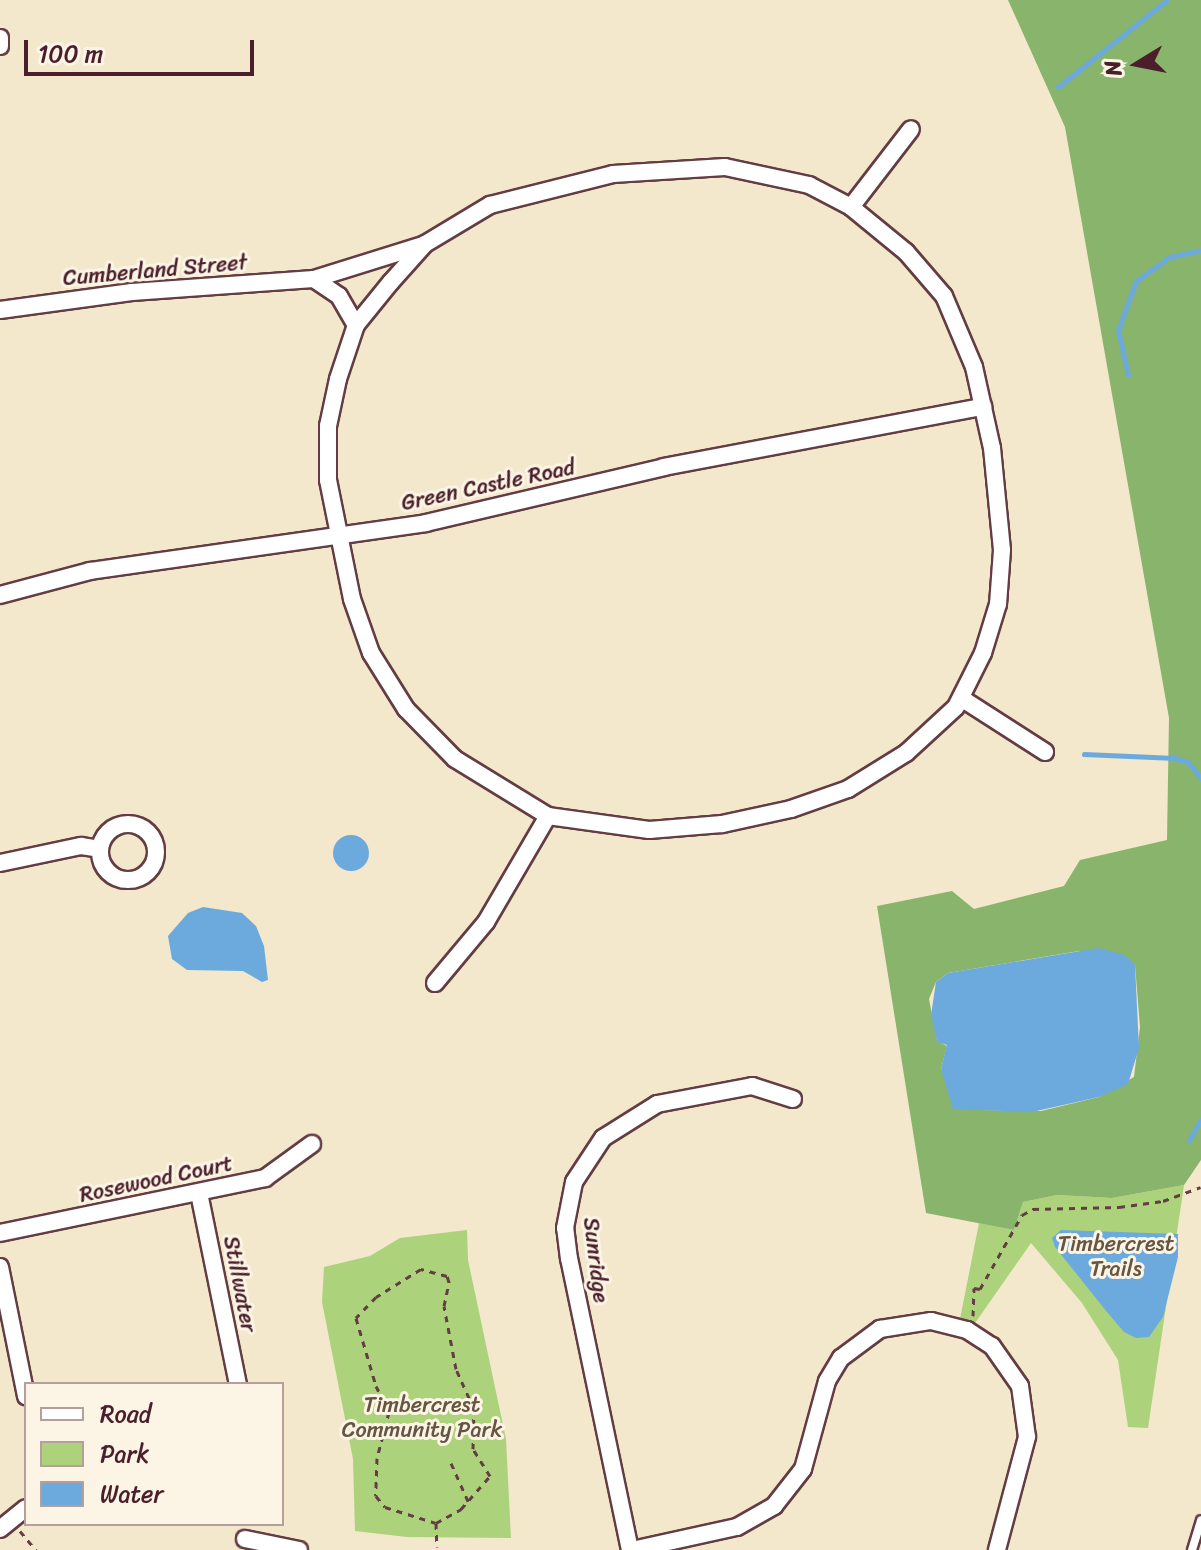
<!DOCTYPE html>
<style>
body{margin:0}
#map{position:relative;width:1201px;height:1550px;overflow:hidden;background:#f3e7cc;font-family:Sriracha,sans-serif}
div>[style]{position:absolute}
.green>*{inset:0;background:#acd27c}
.forest>*{inset:0;background:#89b46c}
.water>*{inset:0;background:#6caade}
.round{border-radius:50%}
.stream>*{height:5px;margin:-2.5px;padding:0 2.5px;transform-origin:2.5px;border-radius:2.5px;background:#6caade}
.path>*{height:3px;margin-top:-1.5px;transform-origin:0;background:repeating-linear-gradient(90deg,#633d43 0 6px,transparent 0 12px)}
.roads{filter:drop-shadow(2px 0 #633d43) drop-shadow(-2px 0 #633d43) drop-shadow(0 2px #633d43) drop-shadow(0 -2px #633d43)}
.lane>*{height:8px;margin:-4px;padding:0 4px;transform-origin:4px;border-radius:4px;background:#fff}
.street>*{height:16px;margin:-8px;padding:0 8px;transform-origin:8px;border-radius:8px;background:#fff}
.street>.ring{margin:-8px;padding:0;box-sizing:content-box;background:none;border:16px solid #fff;border-radius:50%}
span{translate:-50% -50%;white-space:nowrap;text-align:center;line-height:1.15;-webkit-text-stroke:6px #fcf5e5;paint-order:stroke}
.street-label{font-size:22px;color:#4a1f2b}
.park-label{font-size:22px;color:#675543}
.legend{position:absolute;left:24px;top:1382px;width:260px;height:144px;box-sizing:border-box;background:#fcf5e5;border:2px solid #b59f9b;margin:0;padding:10px 14px;list-style:none;font-size:24px;color:#4a1f2b}
.legend li{display:flex;align-items:center;gap:16px;height:40px}
.legend b{width:40px;border:2px solid #b59f9b}
.north{position:absolute;left:1097px;top:24px;width:80px;height:80px;-webkit-text-stroke:6px #fcf5e5;paint-order:stroke;rotate:260deg;font-size:22px;font-weight:700;line-height:32px;text-align:center;color:#4a1f2b}
.north::after{content:'';display:block;margin:auto;width:28px;height:36px;background:#4a1f2b;clip-path:polygon(50% 0,100% 100%,50% 72%,0 100%)}
.scale{position:absolute;left:24px;top:40px;width:230px;height:36px;box-sizing:border-box;border:4px solid #4a1f2b;border-top:0;padding-left:10px;font-size:24px;line-height:28px;white-space:nowrap;color:#4a1f2b;-webkit-text-stroke:6px #fcf5e5;paint-order:stroke}
</style>
<div id="map">
<div class="green">
<div style="clip-path:polygon(1184px 1185px,1148px 1428px,1128px 1427px,1118px 1360px,1082px 1303px,1031px 1243px,973px 1326px,960px 1319px,979px 1223px,1014px 1230px,1023px 1202px,1057px 1195px,1112px 1198px)"></div>
<div style="clip-path:polygon(467px 1230px,468px 1260px,506px 1439px,511px 1538px,407px 1537px,355px 1531px,353px 1459px,322px 1302px,324px 1267px,370px 1256px,400px 1238px)"></div>
</div>
<div class="forest">
<div style="clip-path:polygon(evenodd,1008px 0,1201px 0,1201px 1160px,1184px 1185px,1112px 1198px,1057px 1195px,1023px 1202px,1014px 1230px,926px 1213px,877px 906px,952px 891px,974px 909px,1064px 886px,1080px 860px,1167px 840px,1169px 718px,1065px 127px,1008px 0,1079px 951px,1135px 965px,1140px 1027px,1134px 1077px,1099px 1097px,1041px 1111px,980px 1110px,941px 1069px,947px 1046px,937px 1041px,929px 999px,936px 982px,948px 973px,1079px 951px)"></div>
</div>
<div class="water">
<div class="round" style="left:333px;top:835px;width:36px;height:36px"></div>
<div style="clip-path:polygon(203px 907px,242px 913px,256px 926px,264px 946px,268px 980px,262px 982px,243px 971px,187px 970px,172px 959px,168px 936px,188px 913px)"></div>
<div style="clip-path:polygon(1098px 948px,1125px 955px,1135px 965px,1139px 1048px,1128px 1084px,1099px 1097px,1032px 1112px,953px 1109px,941px 1069px,947px 1045px,937px 1042px,931px 1015px,936px 982px,948px 973px)"></div>
<div style="clip-path:polygon(1061px 1230px,1178px 1234px,1178px 1257px,1163px 1317px,1149px 1337px,1136px 1338px,1124px 1332px,1107px 1312px,1055px 1247px,1052px 1238px)"></div>
</div>
<div class="stream">
<div style="left:1058px;top:87px;width:139px;rotate:-38.6deg"></div>
<div style="left:1128px;top:375px;width:46px;rotate:-102.5deg"></div>
<div style="left:1118px;top:330px;width:52px;rotate:-69.8deg"></div>
<div style="left:1136px;top:281px;width:41px;rotate:-36deg"></div>
<div style="left:1169px;top:257px;width:33px;rotate:-12deg"></div>
<div style="left:1084px;top:754px;width:91px;rotate:2.5deg"></div>
<div style="left:1175px;top:758px;width:14px;rotate:17deg"></div>
<div style="left:1188px;top:762px;width:21px;rotate:51deg"></div>
<div style="left:1189px;top:1140px;width:24px;rotate:-60deg"></div>
</div>
<div class="path">
<div style="left:973px;top:1316px;width:28px;rotate:-88deg"></div>
<div style="left:974px;top:1288px;width:6px;rotate:9deg"></div>
<div style="left:980px;top:1289px;width:85px;rotate:-60.4deg"></div>
<div style="left:1022px;top:1215px;width:13px;rotate:-29deg"></div>
<div style="left:1033px;top:1209px;width:86px;rotate:-1.3deg"></div>
<div style="left:1119px;top:1207px;width:44px;rotate:-7.8deg"></div>
<div style="left:1163px;top:1201px;width:40px;rotate:-20.2deg"></div>
<div style="left:451px;top:1463px;width:42px;rotate:65.9deg"></div>
<div style="left:436px;top:1523px;width:29px;rotate:-29deg"></div>
<div style="left:461px;top:1509px;width:44px;rotate:-48.7deg"></div>
<div style="left:490px;top:1476px;width:32px;rotate:-122deg"></div>
<div style="left:473px;top:1449px;width:40px;rotate:-88.6deg"></div>
<div style="left:474px;top:1409px;width:44px;rotate:-114.2deg"></div>
<div style="left:456px;top:1369px;width:64px;rotate:-100.8deg"></div>
<div style="left:444px;top:1306px;width:25px;rotate:-78deg"></div>
<div style="left:449px;top:1282px;width:6px;rotate:-108deg"></div>
<div style="left:447px;top:1276px;width:27px;rotate:-165deg"></div>
<div style="left:421px;top:1269px;width:53px;rotate:148.1deg"></div>
<div style="left:376px;top:1297px;width:29px;rotate:134deg"></div>
<div style="left:356px;top:1318px;width:71px;rotate:73.6deg"></div>
<div style="left:376px;top:1386px;width:29px;rotate:63deg"></div>
<div style="left:389px;top:1412px;width:48px;rotate:104.6deg"></div>
<div style="left:377px;top:1458px;width:38px;rotate:92deg"></div>
<div style="left:376px;top:1496px;width:14px;rotate:51deg"></div>
<div style="left:385px;top:1507px;width:53px;rotate:17.4deg"></div>
<div style="left:436px;top:1523px;width:24px;rotate:88deg"></div>
<div style="left:20px;top:1531px;width:25px;rotate:50deg"></div>
</div>
<div class="roads">
<div class="lane">
<div style="left:1192px;top:1550px;width:31px;rotate:-73deg"></div>
</div>
<div class="street">
<div style="left:0;top:38px;width:8px;rotate:90deg"></div>
<div style="left:725px;top:167px;width:86px;rotate:12.1deg"></div>
<div style="left:809px;top:185px;width:47px;rotate:27.6deg"></div>
<div style="left:851px;top:207px;width:71px;rotate:39.3deg"></div>
<div style="left:906px;top:252px;width:58px;rotate:49.2deg"></div>
<div style="left:944px;top:296px;width:77px;rotate:67.1deg"></div>
<div style="left:974px;top:367px;width:83px;rotate:77.5deg"></div>
<div style="left:992px;top:448px;width:102px;rotate:84.4deg"></div>
<div style="left:1002px;top:550px;width:54px;rotate:94.2deg"></div>
<div style="left:998px;top:604px;width:51px;rotate:107deg"></div>
<div style="left:983px;top:653px;width:60px;rotate:116.6deg"></div>
<div style="left:956px;top:707px;width:68px;rotate:137.4deg"></div>
<div style="left:906px;top:753px;width:68px;rotate:148.2deg"></div>
<div style="left:848px;top:789px;width:60px;rotate:160.7deg"></div>
<div style="left:791px;top:809px;width:71px;rotate:167.7deg"></div>
<div style="left:722px;top:824px;width:73px;rotate:175.3deg"></div>
<div style="left:649px;top:830px;width:102px;rotate:-172.1deg"></div>
<div style="left:548px;top:816px;width:109px;rotate:-148.5deg"></div>
<div style="left:455px;top:759px;width:70px;rotate:-134.4deg"></div>
<div style="left:406px;top:709px;width:66px;rotate:-122deg"></div>
<div style="left:371px;top:653px;width:57px;rotate:-109.4deg"></div>
<div style="left:352px;top:599px;width:121px;rotate:-101.4deg"></div>
<div style="left:328px;top:480px;width:54px;rotate:-90deg"></div>
<div style="left:328px;top:426px;width:48px;rotate:-78deg"></div>
<div style="left:338px;top:379px;width:57px;rotate:-71.6deg"></div>
<div style="left:356px;top:325px;width:55px;rotate:-50.9deg"></div>
<div style="left:391px;top:282px;width:51px;rotate:-48.2deg"></div>
<div style="left:425px;top:244px;width:76px;rotate:-31deg"></div>
<div style="left:490px;top:205px;width:127px;rotate:-14.1deg"></div>
<div style="left:613px;top:174px;width:112px;rotate:-3.6deg"></div>
<div style="left:851px;top:207px;width:98px;rotate:-52.4deg"></div>
<div style="left:314px;top:279px;width:30px;rotate:34deg"></div>
<div style="left:339px;top:296px;width:34px;rotate:60deg"></div>
<div style="left:0;top:310px;width:133px;rotate:-7.8deg"></div>
<div style="left:132px;top:292px;width:182px;rotate:-4.1deg"></div>
<div style="left:314px;top:279px;width:114px;rotate:-17.3deg"></div>
<div style="left:0;top:595px;width:93px;rotate:-14.9deg"></div>
<div style="left:90px;top:571px;width:339px;rotate:-8.1deg"></div>
<div style="left:426px;top:523px;width:244px;rotate:-13.2deg"></div>
<div style="left:664px;top:467px;width:325px;rotate:-10.7deg"></div>
<div style="left:961px;top:698px;width:100px;rotate:32.7deg"></div>
<div class="ring" style="left:100px;top:824px;width:40px;height:40px"></div>
<div style="left:0;top:863px;width:83px;rotate:-11.9deg"></div>
<div style="left:81px;top:846px;width:19px;rotate:9deg"></div>
<div style="left:435px;top:983px;width:80px;rotate:-50.1deg"></div>
<div style="left:486px;top:922px;width:123px;rotate:-59.7deg"></div>
<div style="left:199px;top:1193px;width:195px;rotate:78.5deg"></div>
<div style="left:0;top:1233px;width:271px;rotate:-11.7deg"></div>
<div style="left:265px;top:1178px;width:58px;rotate:-35.9deg"></div>
<div style="left:0;top:1267px;width:132px;rotate:78.6deg"></div>
<div style="left:0;top:1529px;width:33px;rotate:-39deg"></div>
<div style="left:245px;top:1539px;width:55px;rotate:11.5deg"></div>
<div style="left:630px;top:1550px;width:297px;rotate:-101.8deg"></div>
<div style="left:569px;top:1259px;width:31px;rotate:-97deg"></div>
<div style="left:565px;top:1228px;width:47px;rotate:-78.9deg"></div>
<div style="left:574px;top:1182px;width:53px;rotate:-56.6deg"></div>
<div style="left:603px;top:1138px;width:64px;rotate:-32.2deg"></div>
<div style="left:657px;top:1104px;width:97px;rotate:-10.7deg"></div>
<div style="left:752px;top:1086px;width:43px;rotate:17.6deg"></div>
<div style="left:632px;top:1550px;width:107px;rotate:-12.4deg"></div>
<div style="left:737px;top:1527px;width:43px;rotate:-29.6deg"></div>
<div style="left:774px;top:1506px;width:47px;rotate:-51.9deg"></div>
<div style="left:803px;top:1469px;width:91px;rotate:-74.7deg"></div>
<div style="left:827px;top:1381px;width:27px;rotate:-59deg"></div>
<div style="left:841px;top:1358px;width:49px;rotate:-36.6deg"></div>
<div style="left:880px;top:1329px;width:52px;rotate:-8.9deg"></div>
<div style="left:931px;top:1321px;width:37px;rotate:14deg"></div>
<div style="left:967px;top:1330px;width:30px;rotate:33deg"></div>
<div style="left:992px;top:1346px;width:49px;rotate:55deg"></div>
<div style="left:1020px;top:1386px;width:51px;rotate:82.2deg"></div>
<div style="left:1027px;top:1437px;width:117px;rotate:104.9deg"></div>
</div>
</div>
<div class="street-label">
<span style="left:155px;top:270px;rotate:-5deg">Cumberland Street</span>
<span style="left:488px;top:485px;rotate:-12deg">Green Castle Road</span>
<span style="left:156px;top:1179px;rotate:-12deg">Rosewood Court</span>
<span style="left:596px;top:1260px;rotate:83deg">Sunridge</span>
<span style="left:240px;top:1284px;rotate:79deg">Stillwater</span>
</div>
<div class="park-label">
<span style="left:1116px;top:1256px">Timbercrest<br>Trails</span>
<span style="left:422px;top:1417px">Timbercrest<br>Community Park</span>
</div>
<ul class="legend">
<li><b style="height:10px;background:#fff"></b>Road</li>
<li><b style="height:22px;background:#acd27c"></b>Park</li>
<li><b style="height:22px;background:#6caade"></b>Water</li>
</ul>
<div class="north">N</div>
<div class="scale">100 m</div>
</div>
